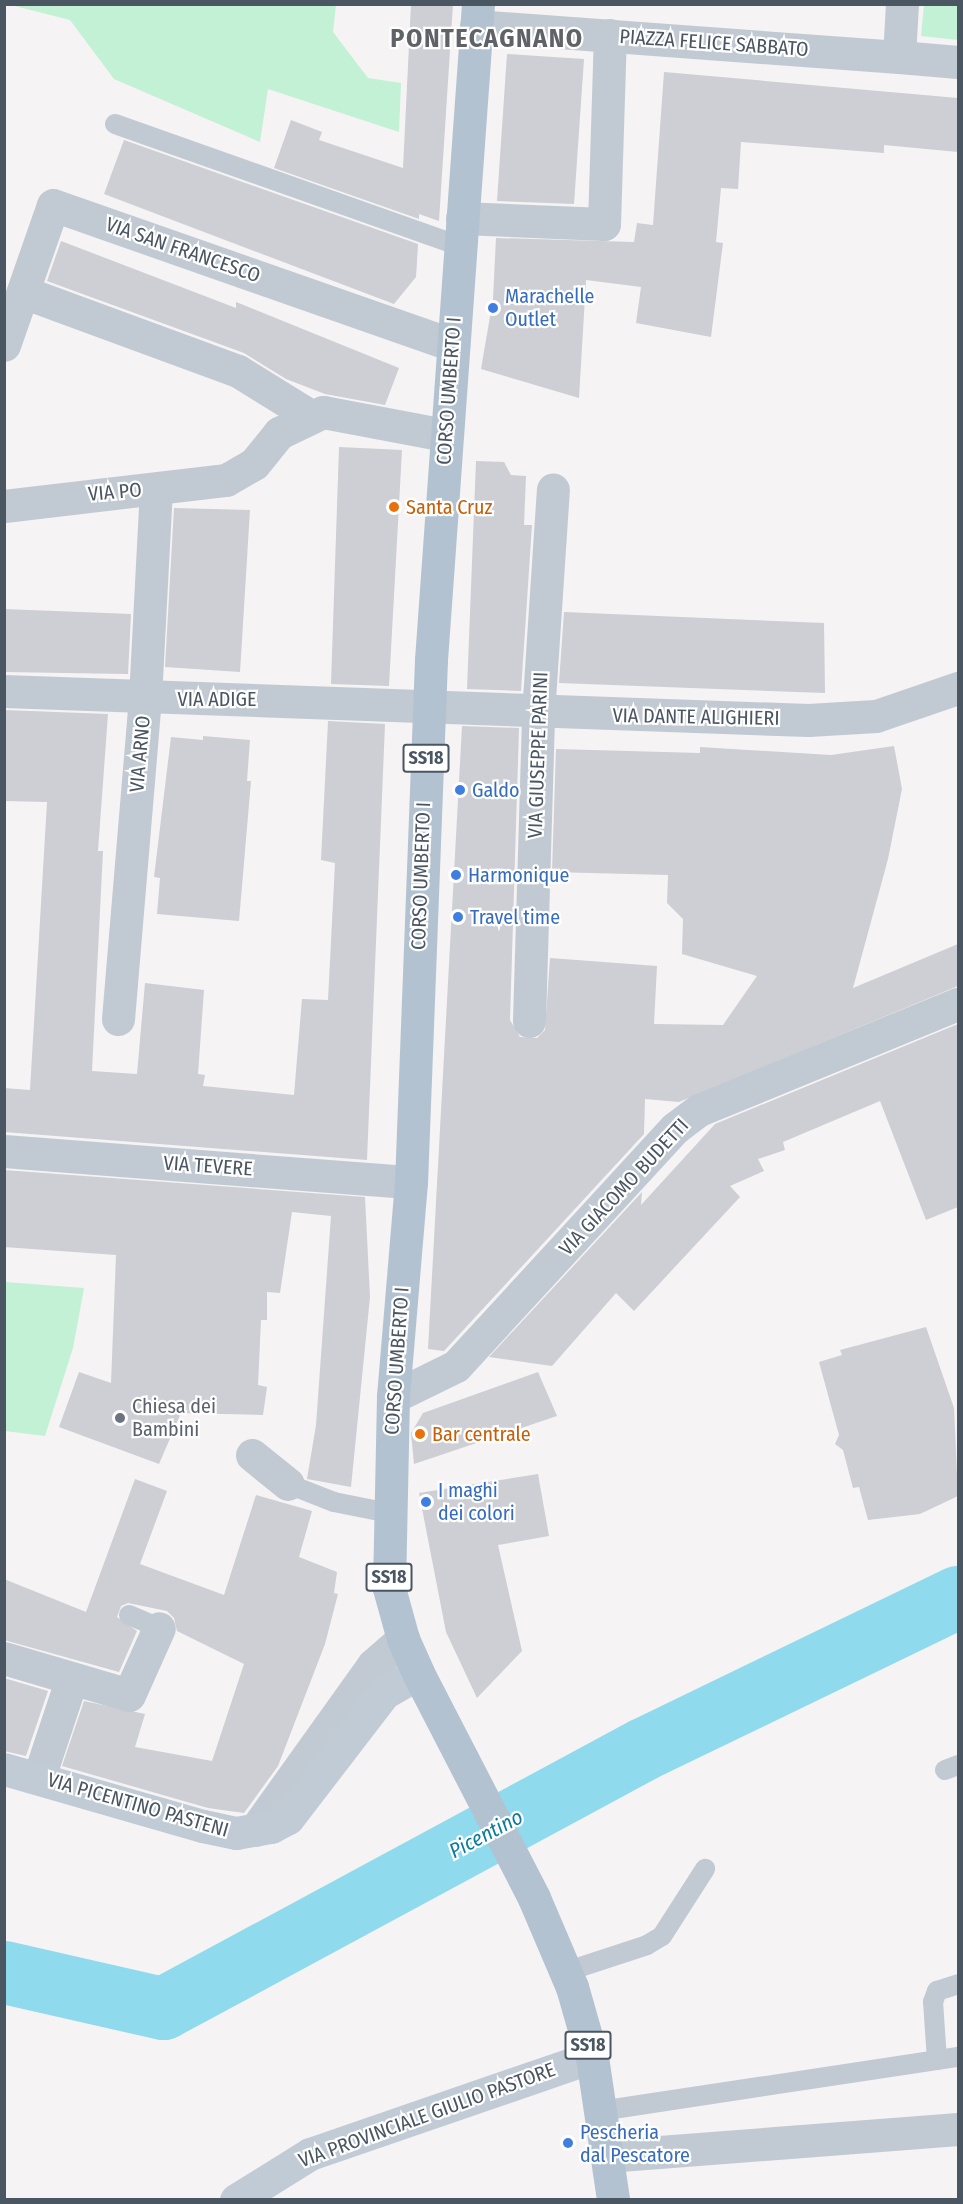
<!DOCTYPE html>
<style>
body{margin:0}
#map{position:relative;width:963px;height:2204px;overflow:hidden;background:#f5f3f3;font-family:"Fira Sans Condensed",sans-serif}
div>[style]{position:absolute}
.green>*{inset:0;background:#c3f1d5}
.river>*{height:63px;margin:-31.5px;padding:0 31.5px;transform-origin:31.5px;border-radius:31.5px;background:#90daee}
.building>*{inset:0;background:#cdcfd5}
.lane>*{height:20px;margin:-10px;padding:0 10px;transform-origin:10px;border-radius:10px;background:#c1cad2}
.street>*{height:33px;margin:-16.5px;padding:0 16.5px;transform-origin:16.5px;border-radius:16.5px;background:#c1cad2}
.secondary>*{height:33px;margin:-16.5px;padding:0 16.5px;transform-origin:16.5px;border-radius:16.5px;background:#c1cbd6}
.primary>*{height:33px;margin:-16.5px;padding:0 16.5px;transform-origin:16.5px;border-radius:16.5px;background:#b3c2d1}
.dots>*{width:16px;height:16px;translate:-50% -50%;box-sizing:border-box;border:3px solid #fff;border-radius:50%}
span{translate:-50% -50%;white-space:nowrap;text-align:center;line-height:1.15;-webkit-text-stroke:4.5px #fff;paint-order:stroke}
.shield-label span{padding:2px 4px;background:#fff;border:2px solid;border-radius:4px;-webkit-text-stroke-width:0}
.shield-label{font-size:18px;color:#4a5661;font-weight:700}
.street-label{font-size:20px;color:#4a5661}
.shop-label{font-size:20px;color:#366cbe}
.left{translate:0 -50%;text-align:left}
.food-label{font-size:20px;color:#c56008}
.worship-label{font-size:20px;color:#5b616d}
.water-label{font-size:21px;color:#0c7c9b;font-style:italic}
.district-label{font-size:26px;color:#5f6368;font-weight:700;letter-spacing:1.5px}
.frame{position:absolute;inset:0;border:6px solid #4a5661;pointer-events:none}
</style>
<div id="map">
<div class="green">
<div style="clip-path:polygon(11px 5px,336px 5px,333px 32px,368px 78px,401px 83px,399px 132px,268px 89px,260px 142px,114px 79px,70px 20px)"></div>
<div style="clip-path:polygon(924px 5px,958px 5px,958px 40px,921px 36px)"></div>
<div style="clip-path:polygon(5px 1282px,84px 1288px,73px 1348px,45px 1436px,5px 1431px)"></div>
</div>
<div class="river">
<div style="left:4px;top:1972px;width:163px;rotate:12.8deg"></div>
<div style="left:163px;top:2008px;width:545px;rotate:-28.35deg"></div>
<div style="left:643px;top:1749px;width:350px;rotate:-25.8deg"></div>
</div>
<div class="building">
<div style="clip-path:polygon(411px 4px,453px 4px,439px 221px,419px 214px,419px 219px,274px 168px,291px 120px,322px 132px,319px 140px,403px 168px)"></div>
<div style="clip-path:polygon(507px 54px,584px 59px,574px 204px,497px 201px)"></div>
<div style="clip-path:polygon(664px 72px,958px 98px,958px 152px,884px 145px,884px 153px,741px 142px,738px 189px,721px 188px,716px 242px,723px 243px,711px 337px,636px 323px,641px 287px,586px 280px,579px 398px,481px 369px,493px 299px,496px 238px,634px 242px,637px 223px,653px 225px)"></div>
<div style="clip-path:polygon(124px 140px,418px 244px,416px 277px,394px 304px,104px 194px)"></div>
<div style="clip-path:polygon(61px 241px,236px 308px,236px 302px,399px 368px,385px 405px,325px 394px,286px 379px,244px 353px,47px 281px)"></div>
<div style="clip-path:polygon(339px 447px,402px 450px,389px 686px,331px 684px)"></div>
<div style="clip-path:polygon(476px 461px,504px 462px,511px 475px,526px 476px,524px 525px,532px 525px,521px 691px,467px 689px)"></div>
<div style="clip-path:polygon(174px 508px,250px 510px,240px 672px,165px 667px)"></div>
<div style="clip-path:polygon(4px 609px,131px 614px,128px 674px,4px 672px)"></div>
<div style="clip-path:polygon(564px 612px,824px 623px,825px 693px,559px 683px)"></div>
<div style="clip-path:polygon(4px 710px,108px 714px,98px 851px,103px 851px,92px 1071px,137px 1074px,145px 983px,204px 990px,198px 1074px,205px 1075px,203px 1086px,294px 1095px,302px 999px,328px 1000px,335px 863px,321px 860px,328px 721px,385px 724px,367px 1160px,4px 1132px,4px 1088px,30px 1090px,47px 802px,4px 801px)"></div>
<div style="clip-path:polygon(462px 726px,519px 728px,510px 1020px,520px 1037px,537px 1038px,545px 1030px,550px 958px,657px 966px,654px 1024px,723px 1025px,757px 976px,682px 954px,683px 919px,667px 903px,668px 875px,552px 872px,556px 749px,700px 753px,700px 747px,831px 755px,894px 746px,902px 789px,888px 859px,853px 988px,958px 944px,958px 986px,679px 1102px,645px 1099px,644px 1134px,444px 1351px,428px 1349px)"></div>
<div style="clip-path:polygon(203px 736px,250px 740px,247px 781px,251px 781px,239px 921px,157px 914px,160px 878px,154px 877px,171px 737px,203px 740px)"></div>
<div style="clip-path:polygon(958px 1024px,958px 1207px,926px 1220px,880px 1101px,783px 1142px,785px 1150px,758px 1159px,764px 1171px,730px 1186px,740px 1197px,634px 1311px,616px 1293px,552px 1366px,489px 1357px,642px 1192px,641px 1205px,715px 1124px)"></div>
<div style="clip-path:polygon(4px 1170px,365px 1197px,370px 1297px,351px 1487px,307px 1479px,316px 1425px,331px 1216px,292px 1212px,280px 1293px,267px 1292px,267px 1320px,261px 1320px,258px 1385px,267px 1387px,263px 1415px,181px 1413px,159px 1464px,59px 1427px,79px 1372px,111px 1383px,116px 1255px,4px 1247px)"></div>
<div style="clip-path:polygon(926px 1327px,954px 1408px,958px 1496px,920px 1514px,868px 1520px,859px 1487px,853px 1488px,843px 1450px,835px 1444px,839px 1435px,819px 1362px,842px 1355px,840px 1350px)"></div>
<div style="clip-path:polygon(538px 1372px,557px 1416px,414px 1464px,411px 1433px,423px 1413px)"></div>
<div style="clip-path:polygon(538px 1474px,549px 1536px,498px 1545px,522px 1651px,477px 1698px,446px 1632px,419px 1493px)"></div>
<div style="clip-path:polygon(135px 1479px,167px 1491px,140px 1564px,224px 1595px,256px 1495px,312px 1511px,299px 1557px,337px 1572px,334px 1593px,338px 1594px,325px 1644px,278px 1766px,244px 1813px,208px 1808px,62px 1766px,84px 1701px,145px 1714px,135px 1747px,212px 1761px,244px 1664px,177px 1631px,174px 1618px,167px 1611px,128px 1603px,121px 1606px,117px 1617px,137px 1631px,119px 1672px,4px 1640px,4px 1579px,86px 1612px)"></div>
<div style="clip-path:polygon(4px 1678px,48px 1691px,26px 1756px,4px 1751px)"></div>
</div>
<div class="lane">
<div style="left:115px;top:124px;width:366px;rotate:19.5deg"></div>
<div style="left:288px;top:1484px;width:49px;rotate:21.4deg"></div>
<div style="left:334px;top:1502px;width:56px;rotate:11.3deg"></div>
<div style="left:129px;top:1615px;width:33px;rotate:23deg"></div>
<div style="left:945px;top:1770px;width:14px;rotate:-21deg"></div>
<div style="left:565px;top:1972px;width:86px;rotate:-18.2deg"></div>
<div style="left:647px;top:1945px;width:17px;rotate:-31deg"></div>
<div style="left:662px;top:1936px;width:80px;rotate:-57.3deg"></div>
<div style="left:937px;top:2060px;width:58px;rotate:-93.9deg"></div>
<div style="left:933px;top:2002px;width:12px;rotate:-70deg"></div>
<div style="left:937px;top:1991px;width:22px;rotate:-18deg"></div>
<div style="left:600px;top:2111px;width:362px;rotate:-8.6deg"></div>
</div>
<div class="street">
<div style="left:476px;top:26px;width:424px;rotate:4.2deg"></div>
<div style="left:899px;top:57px;width:53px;rotate:-86.8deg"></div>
<div style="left:899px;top:57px;width:59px;rotate:4.8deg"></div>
<div style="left:462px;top:218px;width:142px;rotate:2.4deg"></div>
<div style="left:604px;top:224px;width:189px;rotate:-88.2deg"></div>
<div style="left:23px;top:292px;width:229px;rotate:20.2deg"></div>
<div style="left:238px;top:371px;width:84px;rotate:31.8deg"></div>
<div style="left:4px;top:345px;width:148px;rotate:-70.7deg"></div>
<div style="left:53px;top:205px;width:424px;rotate:19.3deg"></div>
<div style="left:4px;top:506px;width:224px;rotate:-6.7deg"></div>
<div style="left:226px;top:480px;width:32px;rotate:-30deg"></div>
<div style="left:254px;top:464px;width:40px;rotate:-51deg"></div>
<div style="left:279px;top:433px;width:49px;rotate:-25.5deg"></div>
<div style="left:323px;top:412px;width:124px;rotate:10.7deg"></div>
<div style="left:4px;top:691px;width:805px;rotate:2.07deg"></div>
<div style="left:808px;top:720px;width:68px;rotate:-3.4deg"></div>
<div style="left:876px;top:716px;width:87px;rotate:-18.9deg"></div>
<div style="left:118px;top:1019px;width:322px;rotate:-85.2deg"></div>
<div style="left:145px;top:698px;width:209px;rotate:-87deg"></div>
<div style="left:529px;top:1021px;width:307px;rotate:-88.3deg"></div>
<div style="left:538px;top:714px;width:225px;rotate:-86.2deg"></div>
<div style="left:4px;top:1151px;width:408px;rotate:4.4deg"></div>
<div style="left:393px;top:1397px;width:70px;rotate:-26.2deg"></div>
<div style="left:456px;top:1366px;width:323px;rotate:-47.4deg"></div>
<div style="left:675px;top:1128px;width:30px;rotate:-37deg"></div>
<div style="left:699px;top:1110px;width:280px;rotate:-22.3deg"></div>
<div style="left:252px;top:1455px;width:46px;rotate:38.9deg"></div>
<div style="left:4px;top:1658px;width:130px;rotate:16.5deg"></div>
<div style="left:129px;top:1695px;width:73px;rotate:-65.9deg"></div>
<div style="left:39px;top:1777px;width:101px;rotate:-71.6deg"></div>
<div style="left:255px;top:1830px;width:203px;rotate:-54.4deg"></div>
<div style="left:373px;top:1665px;width:40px;rotate:-41deg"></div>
<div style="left:607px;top:2156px;width:352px;rotate:-4.4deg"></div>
</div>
<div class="secondary">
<div style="left:4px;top:1769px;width:207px;rotate:16deg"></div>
<div style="left:203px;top:1826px;width:34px;rotate:12deg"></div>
<div style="left:236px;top:1833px;width:36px;rotate:-10deg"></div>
<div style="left:271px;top:1827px;width:19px;rotate:-28deg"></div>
<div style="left:288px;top:1818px;width:158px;rotate:-52.5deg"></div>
<div style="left:384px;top:1693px;width:39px;rotate:-30deg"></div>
<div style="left:236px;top:2200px;width:87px;rotate:-31.9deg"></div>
<div style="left:310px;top:2154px;width:298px;rotate:-19deg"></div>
</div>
<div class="primary">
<div style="left:478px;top:4px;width:658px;rotate:94.1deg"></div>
<div style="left:431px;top:660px;width:522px;rotate:92.19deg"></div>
<div style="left:411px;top:1182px;width:216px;rotate:94.8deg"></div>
<div style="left:393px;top:1397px;width:191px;rotate:91.2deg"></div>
<div style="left:389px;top:1588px;width:53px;rotate:74.6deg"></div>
<div style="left:403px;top:1639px;width:37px;rotate:66deg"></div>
<div style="left:418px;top:1673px;width:253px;rotate:62.7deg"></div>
<div style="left:534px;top:1898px;width:97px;rotate:66.9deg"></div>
<div style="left:572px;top:1987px;width:73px;rotate:74.1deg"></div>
<div style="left:592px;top:2057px;width:145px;rotate:81.6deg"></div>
</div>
<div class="dots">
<div style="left:493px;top:308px;background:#3f7fe0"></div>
<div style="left:394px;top:507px;background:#e8710a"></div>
<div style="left:460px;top:790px;background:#3f7fe0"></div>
<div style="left:456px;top:875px;background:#3f7fe0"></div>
<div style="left:458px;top:917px;background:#3f7fe0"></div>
<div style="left:120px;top:1418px;background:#6b7280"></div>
<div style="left:420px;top:1434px;background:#e8710a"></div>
<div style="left:426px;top:1502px;background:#3f7fe0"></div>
<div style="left:568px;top:2143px;background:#3f7fe0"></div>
</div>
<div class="shield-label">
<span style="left:426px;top:758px">SS18</span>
<span style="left:389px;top:1577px">SS18</span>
<span style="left:588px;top:2045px">SS18</span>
</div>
<div class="street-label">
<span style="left:714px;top:43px;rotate:4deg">PIAZZA FELICE SABBATO</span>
<span style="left:183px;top:250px;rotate:19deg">VIA SAN FRANCESCO</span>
<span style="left:449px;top:391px;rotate:-86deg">CORSO UMBERTO I</span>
<span style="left:115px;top:492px;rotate:-5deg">VIA PO</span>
<span style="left:217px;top:699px">VIA ADIGE</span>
<span style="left:696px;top:717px;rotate:1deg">VIA DANTE ALIGHIERI</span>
<span style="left:140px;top:754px;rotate:-85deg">VIA ARNO</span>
<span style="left:538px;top:755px;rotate:-88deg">VIA GIUSEPPE PARINI</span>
<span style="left:421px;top:876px;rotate:-88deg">CORSO UMBERTO I</span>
<span style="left:208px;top:1166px;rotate:4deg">VIA TEVERE</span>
<span style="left:624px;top:1187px;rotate:-47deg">VIA GIACOMO BUDETTI</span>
<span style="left:397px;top:1361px;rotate:-86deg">CORSO UMBERTO I</span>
<span style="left:138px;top:1805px;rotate:16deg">VIA PICENTINO PASTENI</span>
<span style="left:427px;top:2115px;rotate:-20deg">VIA PROVINCIALE GIULIO PASTORE</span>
</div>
<div class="shop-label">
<span class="left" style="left:505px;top:308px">Marachelle<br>Outlet</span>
<span class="left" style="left:472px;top:790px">Galdo</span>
<span class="left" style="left:468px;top:875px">Harmonique</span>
<span class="left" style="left:470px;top:917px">Travel time</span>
<span class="left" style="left:438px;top:1502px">I maghi<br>dei colori</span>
<span class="left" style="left:580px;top:2144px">Pescheria<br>dal Pescatore</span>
</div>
<div class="food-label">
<span class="left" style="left:406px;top:507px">Santa Cruz</span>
<span class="left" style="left:432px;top:1434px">Bar centrale</span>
</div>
<div class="worship-label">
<span class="left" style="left:132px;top:1418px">Chiesa dei<br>Bambini</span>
</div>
<div class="water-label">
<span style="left:486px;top:1834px;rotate:-28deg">Picentino</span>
</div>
<div class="district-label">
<span style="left:487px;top:39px">PONTECAGNANO</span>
</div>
<div class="frame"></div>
</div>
